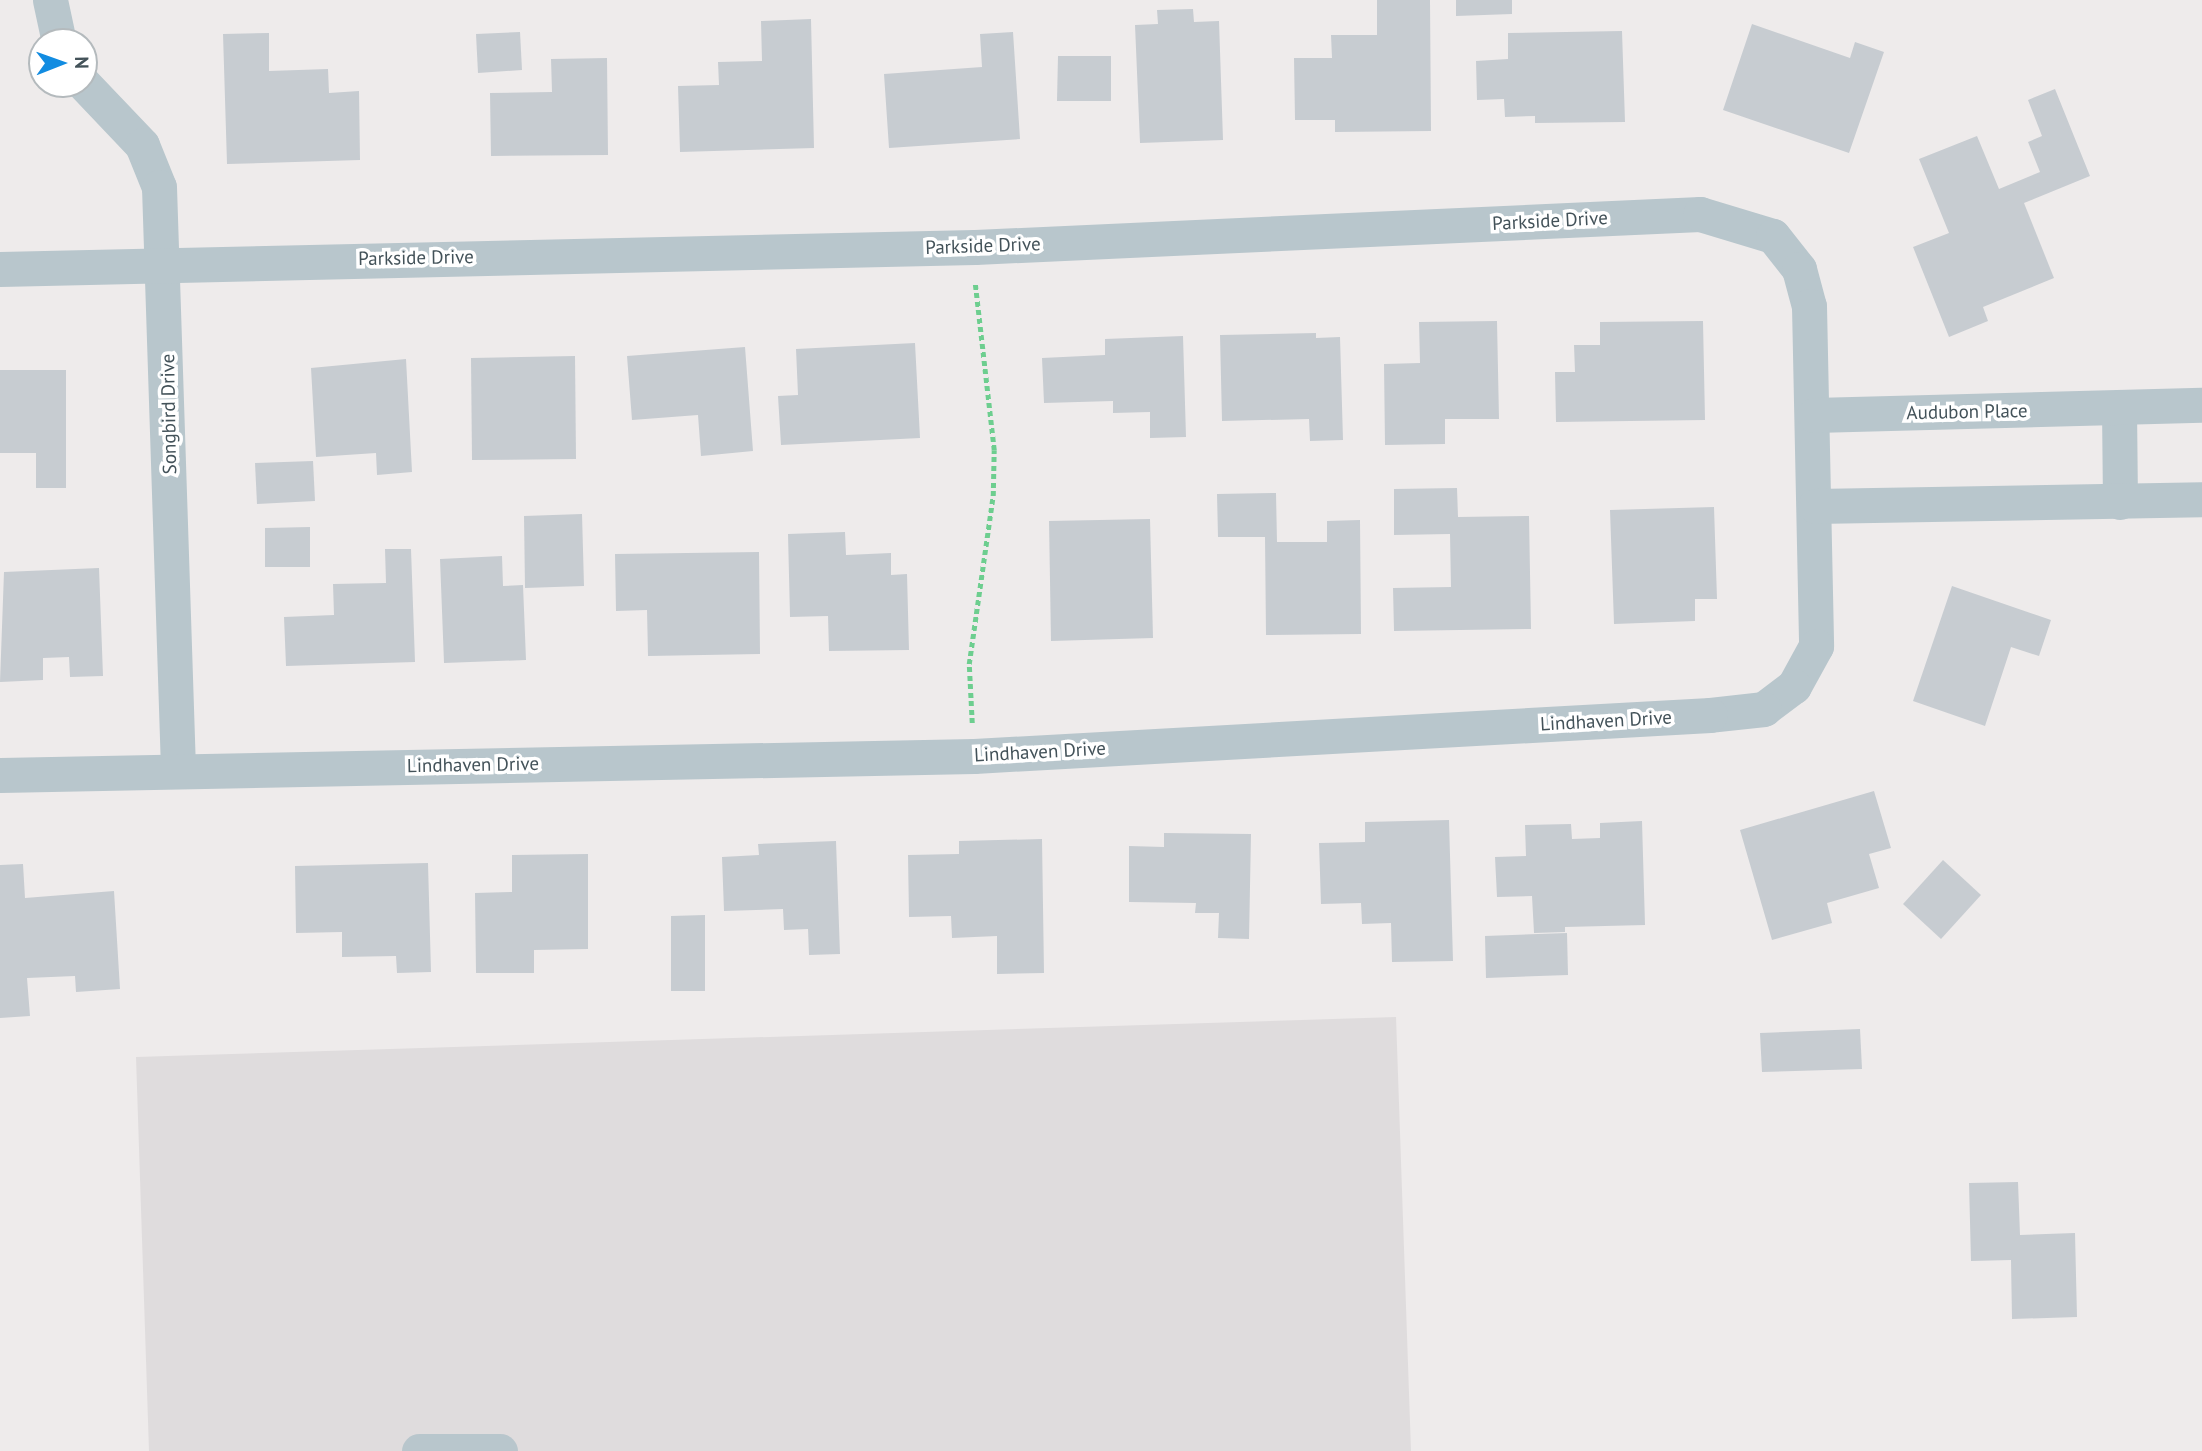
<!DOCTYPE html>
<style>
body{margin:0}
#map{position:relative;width:2202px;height:1451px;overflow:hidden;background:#eeebeb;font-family:"PT Sans",sans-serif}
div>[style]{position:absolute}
.education>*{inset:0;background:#dfdcdd}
.building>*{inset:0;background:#c7ccd1}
.path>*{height:4.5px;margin-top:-2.25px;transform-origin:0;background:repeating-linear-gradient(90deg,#6dce8f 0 5px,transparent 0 8.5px)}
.minor>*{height:35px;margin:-17.5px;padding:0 17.5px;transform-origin:17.5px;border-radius:17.5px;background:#b8c6cc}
span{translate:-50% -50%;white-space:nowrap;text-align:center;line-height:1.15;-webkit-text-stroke:7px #fff;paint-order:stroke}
.street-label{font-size:19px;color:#435259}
.north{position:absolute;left:28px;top:28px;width:70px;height:70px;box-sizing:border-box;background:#fff;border:2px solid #b4babd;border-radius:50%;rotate:89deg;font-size:19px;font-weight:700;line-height:28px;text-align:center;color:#435259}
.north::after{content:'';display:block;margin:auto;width:24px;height:32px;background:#128ce1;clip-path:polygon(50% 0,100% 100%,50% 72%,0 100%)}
</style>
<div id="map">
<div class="education">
<div style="clip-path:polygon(1396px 1017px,1411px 1451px,149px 1451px,136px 1057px)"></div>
</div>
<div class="building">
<div style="clip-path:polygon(1377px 0,1430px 0,1431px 131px,1335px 132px,1335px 120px,1295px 120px,1294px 58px,1332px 58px,1331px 35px,1377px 35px)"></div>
<div style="clip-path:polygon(1456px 0,1512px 0,1512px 14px,1456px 16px)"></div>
<div style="clip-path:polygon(1193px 9px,1194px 22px,1219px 21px,1223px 140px,1140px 143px,1135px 25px,1158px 24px,1157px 10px)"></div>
<div style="clip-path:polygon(811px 19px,814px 148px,680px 152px,678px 86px,719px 85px,718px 62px,762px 61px,761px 21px)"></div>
<div style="clip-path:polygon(1752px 24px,1850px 58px,1855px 42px,1884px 52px,1849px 153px,1723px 110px)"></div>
<div style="clip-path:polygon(1622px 31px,1625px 122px,1535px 123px,1535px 116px,1505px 117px,1504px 99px,1477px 100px,1476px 61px,1508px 59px,1508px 33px)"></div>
<div style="clip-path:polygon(520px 32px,522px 70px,478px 73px,476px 34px)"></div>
<div style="clip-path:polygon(1013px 32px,1020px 139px,889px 148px,884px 74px,982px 67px,980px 34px)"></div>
<div style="clip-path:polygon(269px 33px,269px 71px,328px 69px,329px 93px,359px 91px,360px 160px,227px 164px,223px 34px)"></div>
<div style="clip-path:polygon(1058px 56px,1111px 56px,1111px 101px,1057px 101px)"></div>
<div style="clip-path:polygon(607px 58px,608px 155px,491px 156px,490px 93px,552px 92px,551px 59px)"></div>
<div style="clip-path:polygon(2055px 89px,2090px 176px,2024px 203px,2054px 278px,1983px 307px,1988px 321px,1949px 337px,1913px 247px,1949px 233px,1919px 159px,1977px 136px,1999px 189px,2040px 172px,2028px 142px,2042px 136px,2028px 100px)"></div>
<div style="clip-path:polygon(1497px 321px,1499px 419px,1445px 419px,1445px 444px,1385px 445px,1384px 364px,1420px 363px,1419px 322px)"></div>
<div style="clip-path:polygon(1703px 321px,1705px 420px,1556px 422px,1555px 372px,1575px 372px,1574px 345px,1600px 345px,1600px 322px)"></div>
<div style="clip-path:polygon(1316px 333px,1316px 338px,1340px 337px,1343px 440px,1310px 441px,1309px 419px,1222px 421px,1220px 335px)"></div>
<div style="clip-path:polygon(1183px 336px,1186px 437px,1150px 438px,1150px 412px,1113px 413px,1113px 401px,1044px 403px,1042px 358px,1105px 355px,1105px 339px)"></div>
<div style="clip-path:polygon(915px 343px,920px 438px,781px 445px,778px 396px,798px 395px,796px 349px)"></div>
<div style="clip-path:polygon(745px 347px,753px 451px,701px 456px,698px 415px,632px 420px,627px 356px)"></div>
<div style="clip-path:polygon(575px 356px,576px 459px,472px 460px,471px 358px)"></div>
<div style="clip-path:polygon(406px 359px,412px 472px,377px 475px,376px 453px,316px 457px,311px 368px)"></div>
<div style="clip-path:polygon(0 370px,66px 370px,66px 488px,36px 488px,36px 453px,0 453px)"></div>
<div style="clip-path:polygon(313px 461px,315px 501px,257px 504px,255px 463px)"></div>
<div style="clip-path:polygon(1457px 488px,1458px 517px,1529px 516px,1531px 629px,1394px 631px,1393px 588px,1451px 587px,1450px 534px,1394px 535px,1394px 489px)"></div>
<div style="clip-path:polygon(1276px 493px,1277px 542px,1327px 542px,1327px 521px,1360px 520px,1361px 634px,1266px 635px,1265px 537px,1218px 537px,1217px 494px)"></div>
<div style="clip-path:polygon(1714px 507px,1717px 599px,1695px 599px,1695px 621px,1614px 624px,1610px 510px)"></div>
<div style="clip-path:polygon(582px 514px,584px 586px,525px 588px,524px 516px)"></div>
<div style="clip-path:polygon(1150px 519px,1153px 638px,1051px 641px,1049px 521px)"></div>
<div style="clip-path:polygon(310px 527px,310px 567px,265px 567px,265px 528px)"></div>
<div style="clip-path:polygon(845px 532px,846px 555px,891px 553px,891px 575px,907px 574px,909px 650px,829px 651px,828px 616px,790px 617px,788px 534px)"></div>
<div style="clip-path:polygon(385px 549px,411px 549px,415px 662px,286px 666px,284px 617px,334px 615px,333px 584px,386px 583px)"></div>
<div style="clip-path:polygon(759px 552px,760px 654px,648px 656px,647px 610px,616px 611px,615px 554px)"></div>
<div style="clip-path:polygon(502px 556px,503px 586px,523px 585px,526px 660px,444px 663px,440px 559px)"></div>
<div style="clip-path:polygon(99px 568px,103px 676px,70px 677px,69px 657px,43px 658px,43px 680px,0 682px,4px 572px)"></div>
<div style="clip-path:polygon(1952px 586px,2051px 620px,2039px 656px,2011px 647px,1985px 726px,1913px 701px)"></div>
<div style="clip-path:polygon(1874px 791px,1891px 848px,1869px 854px,1879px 888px,1827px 903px,1832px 923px,1772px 940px,1740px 830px)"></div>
<div style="clip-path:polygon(1449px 820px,1453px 961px,1392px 962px,1391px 923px,1362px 924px,1361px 903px,1321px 904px,1319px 843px,1365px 842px,1365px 822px)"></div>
<div style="clip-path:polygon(1642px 821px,1645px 925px,1565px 927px,1565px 932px,1534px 933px,1532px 896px,1497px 897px,1495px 857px,1526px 856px,1525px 825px,1571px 824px,1572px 839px,1600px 838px,1600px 823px)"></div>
<div style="clip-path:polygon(1164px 833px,1251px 834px,1249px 939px,1218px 938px,1219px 913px,1195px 913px,1196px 903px,1129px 902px,1129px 846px,1164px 847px)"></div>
<div style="clip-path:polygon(1042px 839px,1044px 973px,997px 974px,997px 936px,952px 938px,951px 916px,909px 917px,908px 855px,959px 854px,959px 841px)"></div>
<div style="clip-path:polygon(836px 841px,840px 954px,809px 955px,808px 929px,784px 930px,783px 909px,724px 911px,722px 857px,759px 855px,758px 844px)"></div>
<div style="clip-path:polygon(588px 854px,588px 949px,534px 950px,534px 973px,476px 973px,475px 893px,512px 892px,512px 855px)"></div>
<div style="clip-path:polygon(1943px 860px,1981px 895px,1941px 939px,1903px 904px)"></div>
<div style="clip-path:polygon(428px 863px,431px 972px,397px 973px,396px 956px,342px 957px,342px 932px,296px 933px,295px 866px)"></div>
<div style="clip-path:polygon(23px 864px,25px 898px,114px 891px,120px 989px,76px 992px,75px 976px,27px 978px,30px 1016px,0 1018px,0 865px)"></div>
<div style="clip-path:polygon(705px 915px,705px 991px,671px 991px,671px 916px)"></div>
<div style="clip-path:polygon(1567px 933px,1568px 975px,1486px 978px,1485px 936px)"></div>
<div style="clip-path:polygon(1860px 1029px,1862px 1069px,1762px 1072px,1760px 1033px)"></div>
<div style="clip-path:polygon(2018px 1182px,2020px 1235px,2075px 1233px,2077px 1317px,2012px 1319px,2011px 1260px,1971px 1261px,1969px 1183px)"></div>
</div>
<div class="path">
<div style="left:972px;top:723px;width:59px;rotate:-92.9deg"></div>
<div style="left:969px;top:664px;width:170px;rotate:-81.9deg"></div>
<div style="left:993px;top:496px;width:46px;rotate:-88.8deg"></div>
<div style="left:994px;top:450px;width:168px;rotate:-96.5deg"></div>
</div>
<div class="minor">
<div style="left:50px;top:0;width:43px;rotate:77.9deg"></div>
<div style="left:84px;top:84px;width:84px;rotate:46.4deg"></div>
<div style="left:142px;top:145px;width:45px;rotate:68deg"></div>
<div style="left:159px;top:187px;width:583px;rotate:88.13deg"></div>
<div style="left:0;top:269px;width:975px;rotate:-1.29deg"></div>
<div style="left:975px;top:247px;width:726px;rotate:-2.61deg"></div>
<div style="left:1700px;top:214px;width:76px;rotate:16.8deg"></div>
<div style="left:1773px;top:236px;width:42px;rotate:51.8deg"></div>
<div style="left:1799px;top:269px;width:38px;rotate:75deg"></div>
<div style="left:1809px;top:306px;width:340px;rotate:88.8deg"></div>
<div style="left:1816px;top:646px;width:46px;rotate:118.8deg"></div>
<div style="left:1794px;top:686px;width:38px;rotate:143deg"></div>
<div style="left:1764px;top:709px;width:54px;rotate:173.7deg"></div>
<div style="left:1710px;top:715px;width:737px;rotate:176.81deg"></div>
<div style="left:974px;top:756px;width:974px;rotate:178.88deg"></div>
<div style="left:2119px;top:407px;width:95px;rotate:89.4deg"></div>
<div style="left:1814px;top:415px;width:388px;rotate:-1.5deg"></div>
<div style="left:1815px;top:506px;width:387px;rotate:-1deg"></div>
<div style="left:419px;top:1451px;width:81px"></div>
</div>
<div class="street-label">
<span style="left:1550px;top:221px;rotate:-3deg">Parkside Drive</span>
<span style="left:983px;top:246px;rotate:-2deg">Parkside Drive</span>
<span style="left:416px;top:258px;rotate:-1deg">Parkside Drive</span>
<span style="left:1967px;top:412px;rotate:-1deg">Audubon Place</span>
<span style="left:169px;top:414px;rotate:-91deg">Songbird Drive</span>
<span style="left:1606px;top:721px;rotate:-3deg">Lindhaven Drive</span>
<span style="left:1040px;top:752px;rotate:-3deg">Lindhaven Drive</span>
<span style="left:473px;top:765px;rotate:-1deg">Lindhaven Drive</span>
</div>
<div class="north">N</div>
</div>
